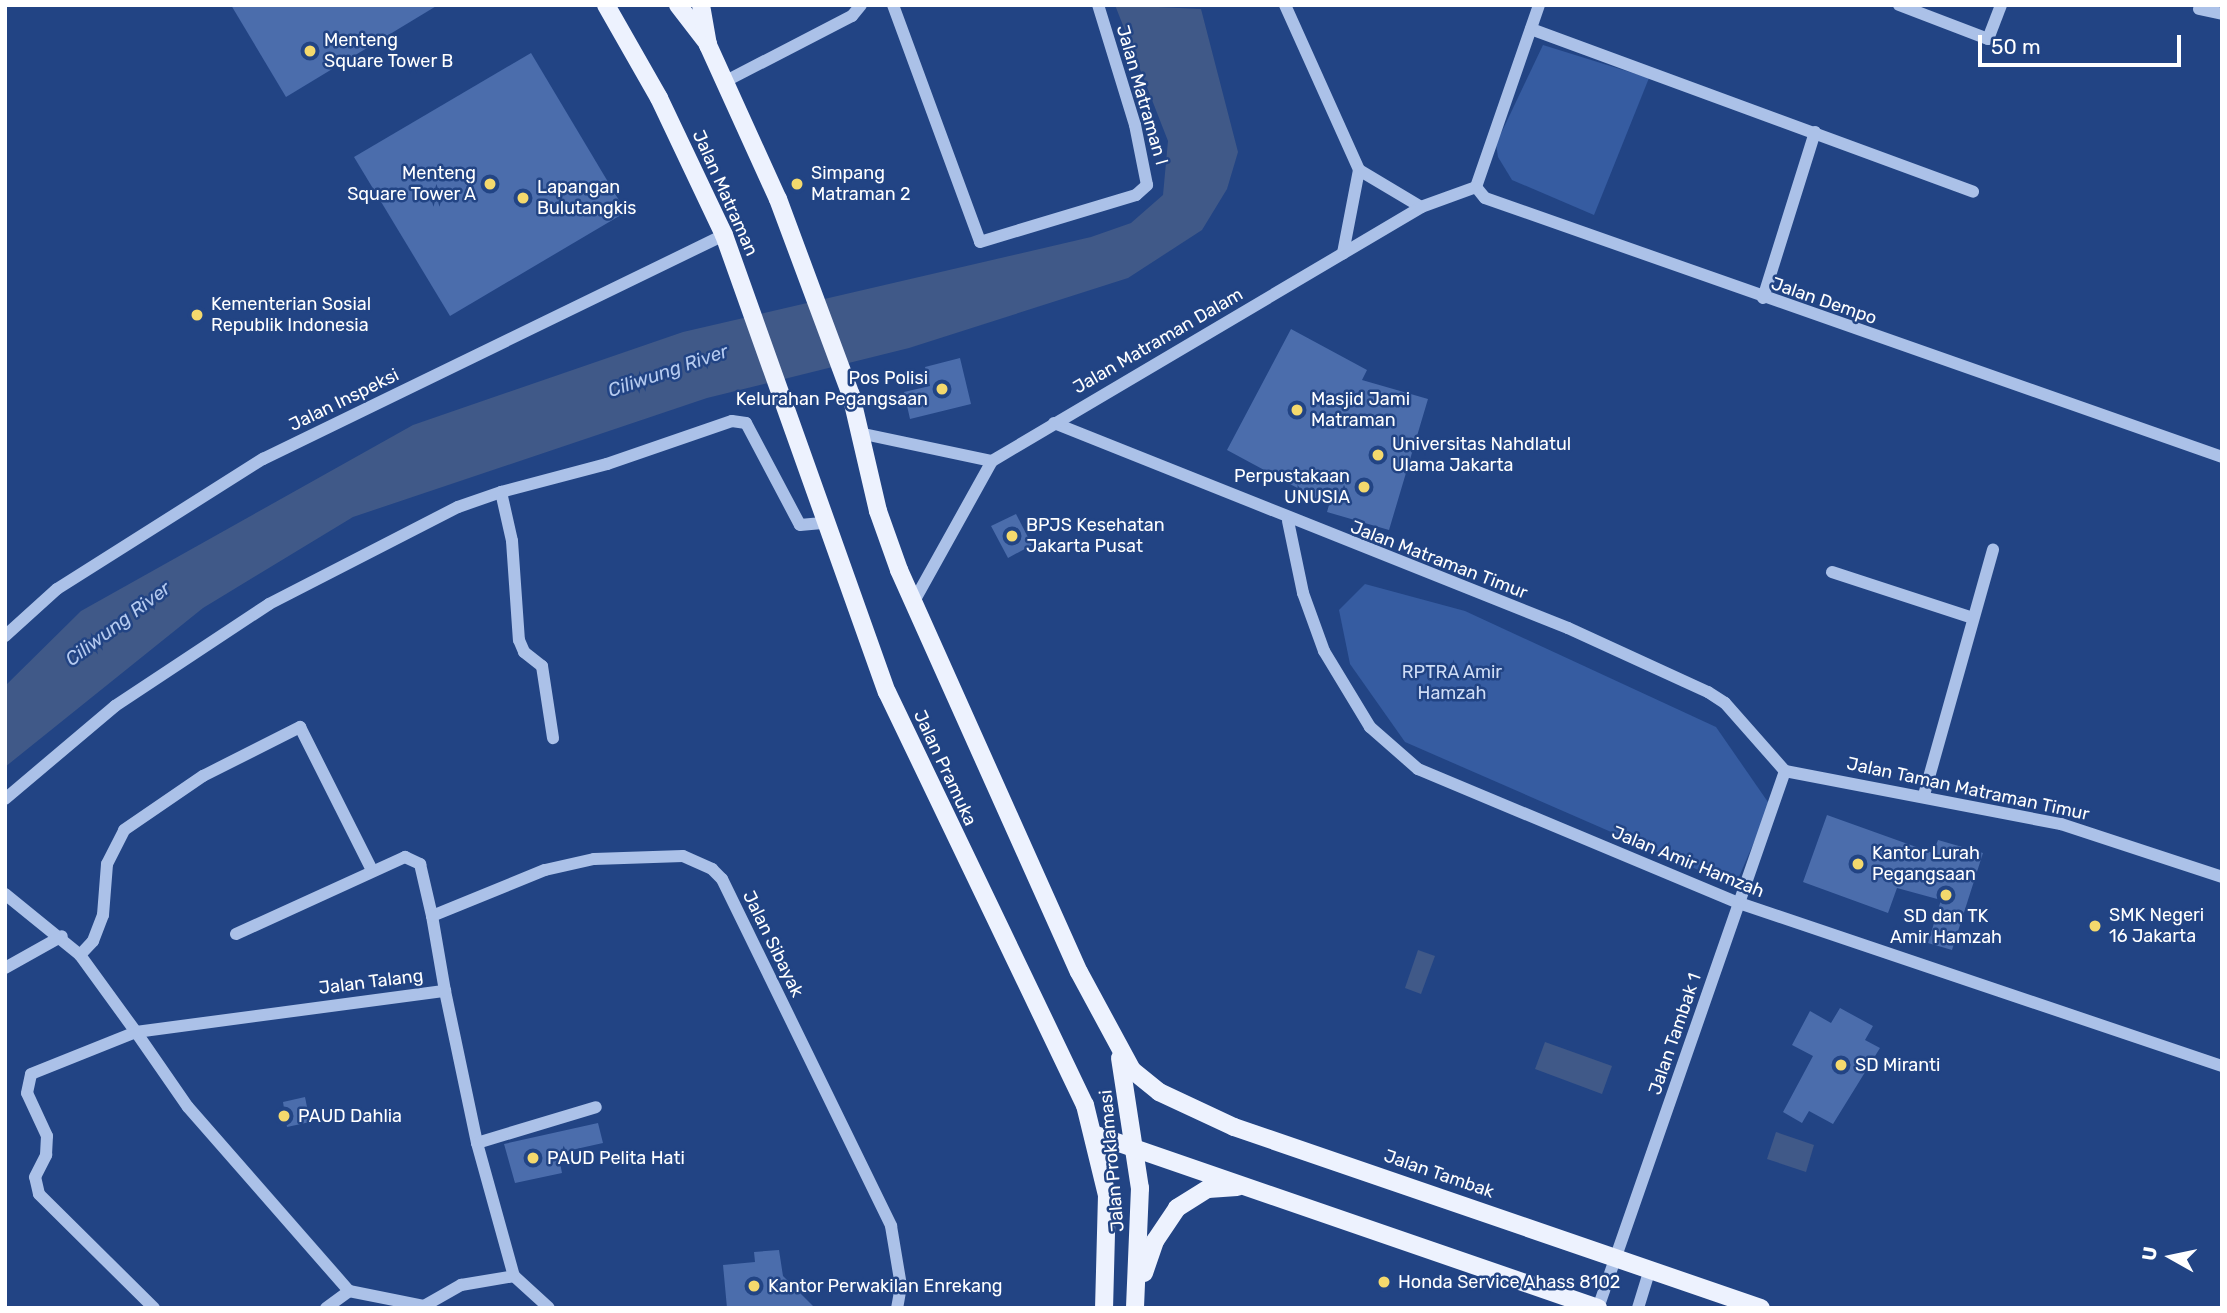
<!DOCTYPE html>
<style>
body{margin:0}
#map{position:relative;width:2227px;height:1313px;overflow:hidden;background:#224484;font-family:Rubik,sans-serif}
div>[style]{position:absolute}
.green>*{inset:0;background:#365ca1}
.water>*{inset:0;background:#405988}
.building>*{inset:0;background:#4b6dac}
.minor>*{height:12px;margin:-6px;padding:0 6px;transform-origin:6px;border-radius:6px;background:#abc1e8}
.major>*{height:18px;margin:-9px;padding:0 9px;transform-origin:9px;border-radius:9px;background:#edf2fe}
.dots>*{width:19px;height:19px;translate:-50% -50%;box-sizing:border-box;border:4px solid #224484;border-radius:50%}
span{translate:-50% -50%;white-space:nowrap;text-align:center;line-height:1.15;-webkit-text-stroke:5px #224484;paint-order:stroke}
.poi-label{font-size:18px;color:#fff}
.left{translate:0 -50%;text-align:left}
.right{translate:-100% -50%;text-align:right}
.street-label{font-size:18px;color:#fff}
.park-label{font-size:18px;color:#cfddf6}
.water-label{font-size:19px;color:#b6cbf0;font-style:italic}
.frame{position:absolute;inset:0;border:7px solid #fff;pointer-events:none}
.north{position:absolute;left:2136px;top:1222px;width:70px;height:70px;-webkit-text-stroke:5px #224484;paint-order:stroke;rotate:279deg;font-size:19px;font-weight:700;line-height:28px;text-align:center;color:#fff}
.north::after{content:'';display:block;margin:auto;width:24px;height:32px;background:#fff;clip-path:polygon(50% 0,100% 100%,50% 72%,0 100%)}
.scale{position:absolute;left:1978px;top:35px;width:203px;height:32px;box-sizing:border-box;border:4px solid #fff;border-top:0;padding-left:9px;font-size:21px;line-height:24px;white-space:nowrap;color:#fff;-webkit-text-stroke:5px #224484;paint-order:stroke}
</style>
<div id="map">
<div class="green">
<div style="clip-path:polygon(1543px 45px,1649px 78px,1594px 215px,1512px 180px,1498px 157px,1496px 144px)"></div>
<div style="clip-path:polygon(1365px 584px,1465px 611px,1716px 727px,1770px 805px,1735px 886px,1405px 742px,1350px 664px,1339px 610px)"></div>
</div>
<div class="water">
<div style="clip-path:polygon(1115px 5px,1201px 9px,1238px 152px,1227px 189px,1202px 230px,1128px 278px,909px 348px,707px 398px,353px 517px,203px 608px,5px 767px,5px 686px,81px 611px,413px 425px,683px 332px,1091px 237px,1131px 223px,1163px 195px,1168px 141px)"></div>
<div style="clip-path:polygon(1418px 950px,1435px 956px,1421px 994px,1405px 988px)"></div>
<div style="clip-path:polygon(1545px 1042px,1612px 1066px,1602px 1094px,1535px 1069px)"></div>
<div style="clip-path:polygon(1776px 1132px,1814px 1145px,1806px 1172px,1767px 1159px)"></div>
</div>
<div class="building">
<div style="clip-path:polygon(231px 5px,438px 5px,286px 97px)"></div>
<div style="clip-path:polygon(531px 53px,626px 212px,450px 316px,354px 157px)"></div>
<div style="clip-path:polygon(1291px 329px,1367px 370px,1362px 380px,1428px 399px,1389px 530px,1327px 512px,1329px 505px,1227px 450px)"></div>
<div style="clip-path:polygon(960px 358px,971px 404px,910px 419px,904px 392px,930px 386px,925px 367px)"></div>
<div style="clip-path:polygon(1016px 514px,1032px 545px,1008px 558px,991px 526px)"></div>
<div style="clip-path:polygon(1827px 815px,1933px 853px,1938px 840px,1983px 853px,1952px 950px,1928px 943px,1941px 900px,1897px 888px,1888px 913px,1803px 882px)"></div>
<div style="clip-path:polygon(1840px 1008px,1873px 1026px,1865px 1040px,1880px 1048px,1833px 1124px,1809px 1111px,1802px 1123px,1783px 1112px,1813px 1056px,1792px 1045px,1810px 1011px,1831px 1023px)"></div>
<div style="clip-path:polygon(305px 1097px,310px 1122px,287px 1127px,283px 1102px)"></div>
<div style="clip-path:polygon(598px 1123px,603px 1143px,558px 1153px,562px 1173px,515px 1183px,504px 1144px)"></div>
<div style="clip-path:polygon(779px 1250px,783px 1276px,815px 1308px,727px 1308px,723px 1265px,755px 1262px,754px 1252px)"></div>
</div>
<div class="minor">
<div style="left:893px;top:5px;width:252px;rotate:69.8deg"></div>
<div style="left:980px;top:242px;width:163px;rotate:-16.8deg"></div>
<div style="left:1136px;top:195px;width:15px;rotate:-42deg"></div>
<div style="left:1147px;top:185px;width:61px;rotate:-101.3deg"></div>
<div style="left:1135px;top:125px;width:126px;rotate:-107.1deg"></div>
<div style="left:1285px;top:5px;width:181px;rotate:65.8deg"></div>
<div style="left:1359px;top:170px;width:85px;rotate:100.9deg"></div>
<div style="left:1899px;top:5px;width:95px;rotate:20.9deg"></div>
<div style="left:1988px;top:39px;width:36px;rotate:-69deg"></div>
<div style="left:2199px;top:9px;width:24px;rotate:12deg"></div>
<div style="left:1531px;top:29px;width:471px;rotate:20.2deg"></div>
<div style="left:724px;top:82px;width:144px;rotate:-27.3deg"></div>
<div style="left:852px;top:16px;width:14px;rotate:-51deg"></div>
<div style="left:1359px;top:170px;width:72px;rotate:30.8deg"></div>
<div style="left:1476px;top:187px;width:14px;rotate:51deg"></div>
<div style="left:1485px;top:198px;width:781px;rotate:19.36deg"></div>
<div style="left:1476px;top:187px;width:193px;rotate:-70.9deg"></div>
<div style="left:1763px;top:298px;width:174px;rotate:-72.6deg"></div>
<div style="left:1054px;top:423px;width:553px;rotate:21.74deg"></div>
<div style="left:1568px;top:628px;width:154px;rotate:24.6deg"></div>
<div style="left:1708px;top:692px;width:20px;rotate:33deg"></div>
<div style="left:1725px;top:703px;width:91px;rotate:48.6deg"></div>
<div style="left:859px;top:433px;width:136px;rotate:11.9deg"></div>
<div style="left:501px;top:492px;width:50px;rotate:77.3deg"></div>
<div style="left:512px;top:541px;width:99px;rotate:86deg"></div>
<div style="left:519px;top:640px;width:13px;rotate:67deg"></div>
<div style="left:524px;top:652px;width:23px;rotate:38deg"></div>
<div style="left:542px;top:666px;width:73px;rotate:81.3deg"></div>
<div style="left:1288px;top:521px;width:74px;rotate:78.2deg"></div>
<div style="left:1303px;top:593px;width:62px;rotate:70.1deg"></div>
<div style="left:1324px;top:651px;width:89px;rotate:58.8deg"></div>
<div style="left:1370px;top:727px;width:64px;rotate:41.2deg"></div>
<div style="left:1418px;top:769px;width:348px;rotate:22.7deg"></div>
<div style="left:1739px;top:903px;width:510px;rotate:18.65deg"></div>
<div style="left:1832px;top:572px;width:145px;rotate:18.1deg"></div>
<div style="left:913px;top:603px;width:162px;rotate:-60.9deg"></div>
<div style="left:992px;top:461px;width:499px;rotate:-30.6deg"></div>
<div style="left:1421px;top:207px;width:59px;rotate:-20deg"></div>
<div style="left:5px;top:636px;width:70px;rotate:-42.1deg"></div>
<div style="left:57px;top:589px;width:244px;rotate:-32.3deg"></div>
<div style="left:263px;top:459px;width:513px;rotate:-25.92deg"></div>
<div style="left:1785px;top:771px;width:281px;rotate:10.9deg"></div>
<div style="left:2061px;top:824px;width:169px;rotate:18.2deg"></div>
<div style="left:1924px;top:795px;width:255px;rotate:-74.3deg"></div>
<div style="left:5px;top:799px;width:144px;rotate:-40.2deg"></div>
<div style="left:115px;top:706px;width:185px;rotate:-33.5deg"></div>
<div style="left:269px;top:604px;width:212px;rotate:-27.2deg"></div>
<div style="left:458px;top:507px;width:46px;rotate:-19.2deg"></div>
<div style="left:501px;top:492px;width:110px;rotate:-14.8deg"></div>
<div style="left:607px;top:464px;width:132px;rotate:-19deg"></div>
<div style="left:732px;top:421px;width:14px;rotate:8deg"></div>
<div style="left:746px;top:423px;width:115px;rotate:62.1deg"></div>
<div style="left:800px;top:525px;width:25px;rotate:-5deg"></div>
<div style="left:5px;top:894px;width:97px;rotate:39.1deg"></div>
<div style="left:80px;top:955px;width:95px;rotate:54deg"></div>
<div style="left:136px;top:1032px;width:312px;rotate:-7.6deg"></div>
<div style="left:445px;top:991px;width:155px;rotate:78.1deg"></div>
<div style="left:477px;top:1143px;width:138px;rotate:74.5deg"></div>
<div style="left:514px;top:1276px;width:47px;rotate:42.4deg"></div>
<div style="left:236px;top:934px;width:186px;rotate:-24.5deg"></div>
<div style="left:405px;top:857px;width:17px;rotate:25deg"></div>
<div style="left:420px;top:864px;width:53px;rotate:77deg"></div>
<div style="left:80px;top:955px;width:19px;rotate:-47deg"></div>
<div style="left:93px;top:941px;width:28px;rotate:-69deg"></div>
<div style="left:103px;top:915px;width:51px;rotate:-85.5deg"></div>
<div style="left:107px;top:864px;width:38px;rotate:-63deg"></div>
<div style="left:124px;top:830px;width:96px;rotate:-34.4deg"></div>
<div style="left:203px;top:776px;width:109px;rotate:-26.8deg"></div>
<div style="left:300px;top:727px;width:160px;rotate:63.3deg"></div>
<div style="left:5px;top:968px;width:65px;rotate:-29.3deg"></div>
<div style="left:445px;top:991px;width:76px;rotate:-99.8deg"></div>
<div style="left:432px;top:916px;width:122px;rotate:-22.2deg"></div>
<div style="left:545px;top:870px;width:50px;rotate:-12.7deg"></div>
<div style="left:594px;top:859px;width:89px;rotate:-1.9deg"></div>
<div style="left:683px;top:856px;width:32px;rotate:24deg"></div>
<div style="left:712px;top:869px;width:14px;rotate:45deg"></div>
<div style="left:722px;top:879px;width:386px;rotate:64deg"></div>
<div style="left:891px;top:1226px;width:61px;rotate:80.5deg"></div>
<div style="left:901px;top:1286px;width:22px;rotate:100deg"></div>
<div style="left:477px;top:1143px;width:124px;rotate:-16.8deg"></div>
<div style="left:154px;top:1308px;width:162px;rotate:-135.3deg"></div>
<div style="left:39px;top:1194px;width:17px;rotate:-103deg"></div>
<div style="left:35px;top:1177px;width:25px;rotate:-63deg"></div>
<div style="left:46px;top:1155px;width:19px;rotate:-87deg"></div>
<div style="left:47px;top:1136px;width:47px;rotate:-114.9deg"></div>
<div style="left:27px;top:1093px;width:19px;rotate:-78deg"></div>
<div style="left:31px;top:1074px;width:113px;rotate:-21.8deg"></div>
<div style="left:136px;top:1032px;width:91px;rotate:55.3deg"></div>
<div style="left:188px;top:1107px;width:244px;rotate:48.8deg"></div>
<div style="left:349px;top:1291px;width:76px;rotate:11.3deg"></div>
<div style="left:424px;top:1306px;width:43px;rotate:-29.6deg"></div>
<div style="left:461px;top:1285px;width:54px;rotate:-9.6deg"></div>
<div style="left:326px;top:1308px;width:29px;rotate:-36deg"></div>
<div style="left:1598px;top:1308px;width:569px;rotate:-70.8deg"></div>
<div style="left:1638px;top:1308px;width:41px;rotate:-72.9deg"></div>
</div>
<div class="major">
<div style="left:606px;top:5px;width:107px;rotate:60.3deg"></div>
<div style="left:659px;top:98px;width:152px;rotate:64.6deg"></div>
<div style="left:724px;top:235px;width:485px;rotate:70.4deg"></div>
<div style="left:887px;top:692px;width:458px;rotate:64.4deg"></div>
<div style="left:1085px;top:1105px;width:93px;rotate:76.3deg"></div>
<div style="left:1107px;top:1195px;width:113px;rotate:91.5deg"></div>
<div style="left:678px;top:5px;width:49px;rotate:52.4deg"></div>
<div style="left:701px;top:5px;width:41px;rotate:80.1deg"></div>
<div style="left:708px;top:45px;width:169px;rotate:65.6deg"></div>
<div style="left:778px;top:199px;width:209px;rotate:69.6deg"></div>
<div style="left:851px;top:395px;width:119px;rotate:76.9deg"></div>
<div style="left:878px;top:511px;width:63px;rotate:70.4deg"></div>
<div style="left:899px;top:570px;width:440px;rotate:65.9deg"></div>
<div style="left:1079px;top:972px;width:111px;rotate:61.6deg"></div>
<div style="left:1132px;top:1070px;width:35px;rotate:39deg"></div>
<div style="left:1159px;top:1092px;width:83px;rotate:25deg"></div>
<div style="left:1234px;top:1127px;width:557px;rotate:18.96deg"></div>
<div style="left:1120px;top:1058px;width:132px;rotate:81.3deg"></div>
<div style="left:1140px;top:1188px;width:120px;rotate:92.4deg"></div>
<div style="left:1096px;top:1135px;width:531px;rotate:19.02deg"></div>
<div style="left:1144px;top:1273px;width:34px;rotate:-71deg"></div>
<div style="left:1155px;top:1241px;width:40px;rotate:-56deg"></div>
<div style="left:1177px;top:1208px;width:36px;rotate:-32deg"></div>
<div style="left:1208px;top:1189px;width:29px;rotate:-4deg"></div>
</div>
<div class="dots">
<div style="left:310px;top:51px;background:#f4d96d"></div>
<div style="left:490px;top:184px;background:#f4d96d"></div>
<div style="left:797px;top:184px;background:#f4d96d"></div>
<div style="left:523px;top:198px;background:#f4d96d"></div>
<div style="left:197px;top:315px;background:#f4d96d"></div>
<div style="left:942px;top:389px;background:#f4d96d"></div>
<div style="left:1297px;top:410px;background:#f4d96d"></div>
<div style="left:1378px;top:455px;background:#f4d96d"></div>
<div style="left:1364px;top:487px;background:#f4d96d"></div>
<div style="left:1012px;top:536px;background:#f4d96d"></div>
<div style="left:1858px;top:864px;background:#f4d96d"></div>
<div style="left:1946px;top:895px;background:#f4d96d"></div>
<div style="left:2095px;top:926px;background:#f4d96d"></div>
<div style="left:1841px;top:1065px;background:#f4d96d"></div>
<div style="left:284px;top:1116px;background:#f4d96d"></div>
<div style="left:533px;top:1158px;background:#f4d96d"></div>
<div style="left:1384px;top:1282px;background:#f4d96d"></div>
<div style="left:754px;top:1286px;background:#f4d96d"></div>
</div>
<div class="poi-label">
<span class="left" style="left:324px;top:51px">Menteng<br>Square Tower B</span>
<span class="right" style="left:476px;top:184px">Menteng<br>Square Tower A</span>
<span class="left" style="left:811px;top:184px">Simpang<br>Matraman 2</span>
<span class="left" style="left:537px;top:198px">Lapangan<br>Bulutangkis</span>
<span class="left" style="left:211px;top:315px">Kementerian Sosial<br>Republik Indonesia</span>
<span class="right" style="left:928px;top:389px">Pos Polisi<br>Kelurahan Pegangsaan</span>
<span class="left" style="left:1311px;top:410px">Masjid Jami<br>Matraman</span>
<span class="left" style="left:1392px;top:455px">Universitas Nahdlatul<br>Ulama Jakarta</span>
<span class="right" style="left:1350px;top:487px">Perpustakaan<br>UNUSIA</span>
<span class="left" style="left:1026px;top:536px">BPJS Kesehatan<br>Jakarta Pusat</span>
<span class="left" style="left:1872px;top:864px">Kantor Lurah<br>Pegangsaan</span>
<span class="left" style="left:2109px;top:926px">SMK Negeri<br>16 Jakarta</span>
<span style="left:1946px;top:927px">SD dan TK<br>Amir Hamzah</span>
<span class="left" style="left:1855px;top:1065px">SD Miranti</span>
<span class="left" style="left:298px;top:1116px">PAUD Dahlia</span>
<span class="left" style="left:547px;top:1158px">PAUD Pelita Hati</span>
<span class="left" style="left:1398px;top:1282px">Honda Service Ahass 8102</span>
<span class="left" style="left:768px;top:1286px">Kantor Perwakilan Enrekang</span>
</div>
<div class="street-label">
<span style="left:1142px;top:95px;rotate:74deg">Jalan Matraman I</span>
<span style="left:725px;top:193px;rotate:66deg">Jalan Matraman</span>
<span style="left:1824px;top:301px;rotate:19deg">Jalan Dempo</span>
<span style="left:1158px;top:341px;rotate:-30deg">Jalan Matraman Dalam</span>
<span style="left:344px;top:400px;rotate:-26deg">Jalan Inspeksi</span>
<span style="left:1439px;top:560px;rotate:21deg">Jalan Matraman Timur</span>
<span style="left:945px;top:768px;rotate:65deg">Jalan Pramuka</span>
<span style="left:1968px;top:789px;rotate:12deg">Jalan Taman Matraman Timur</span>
<span style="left:1688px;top:862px;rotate:22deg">Jalan Amir Hamzah</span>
<span style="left:773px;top:944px;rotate:64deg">Jalan Sibayak</span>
<span style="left:371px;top:982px;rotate:-7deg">Jalan Talang</span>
<span style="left:1675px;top:1034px;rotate:-71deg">Jalan Tambak 1</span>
<span style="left:1112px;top:1161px;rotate:-95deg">Jalan Proklamasi</span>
<span style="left:1439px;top:1174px;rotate:19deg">Jalan Tambak</span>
</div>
<div class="park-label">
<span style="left:1452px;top:683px">RPTRA Amir<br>Hamzah</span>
</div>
<div class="water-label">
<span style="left:668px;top:371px;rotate:-19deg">Ciliwung River</span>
<span style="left:118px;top:624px;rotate:-37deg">Ciliwung River</span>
</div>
<div class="frame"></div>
<div class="north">U</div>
<div class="scale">50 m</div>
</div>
